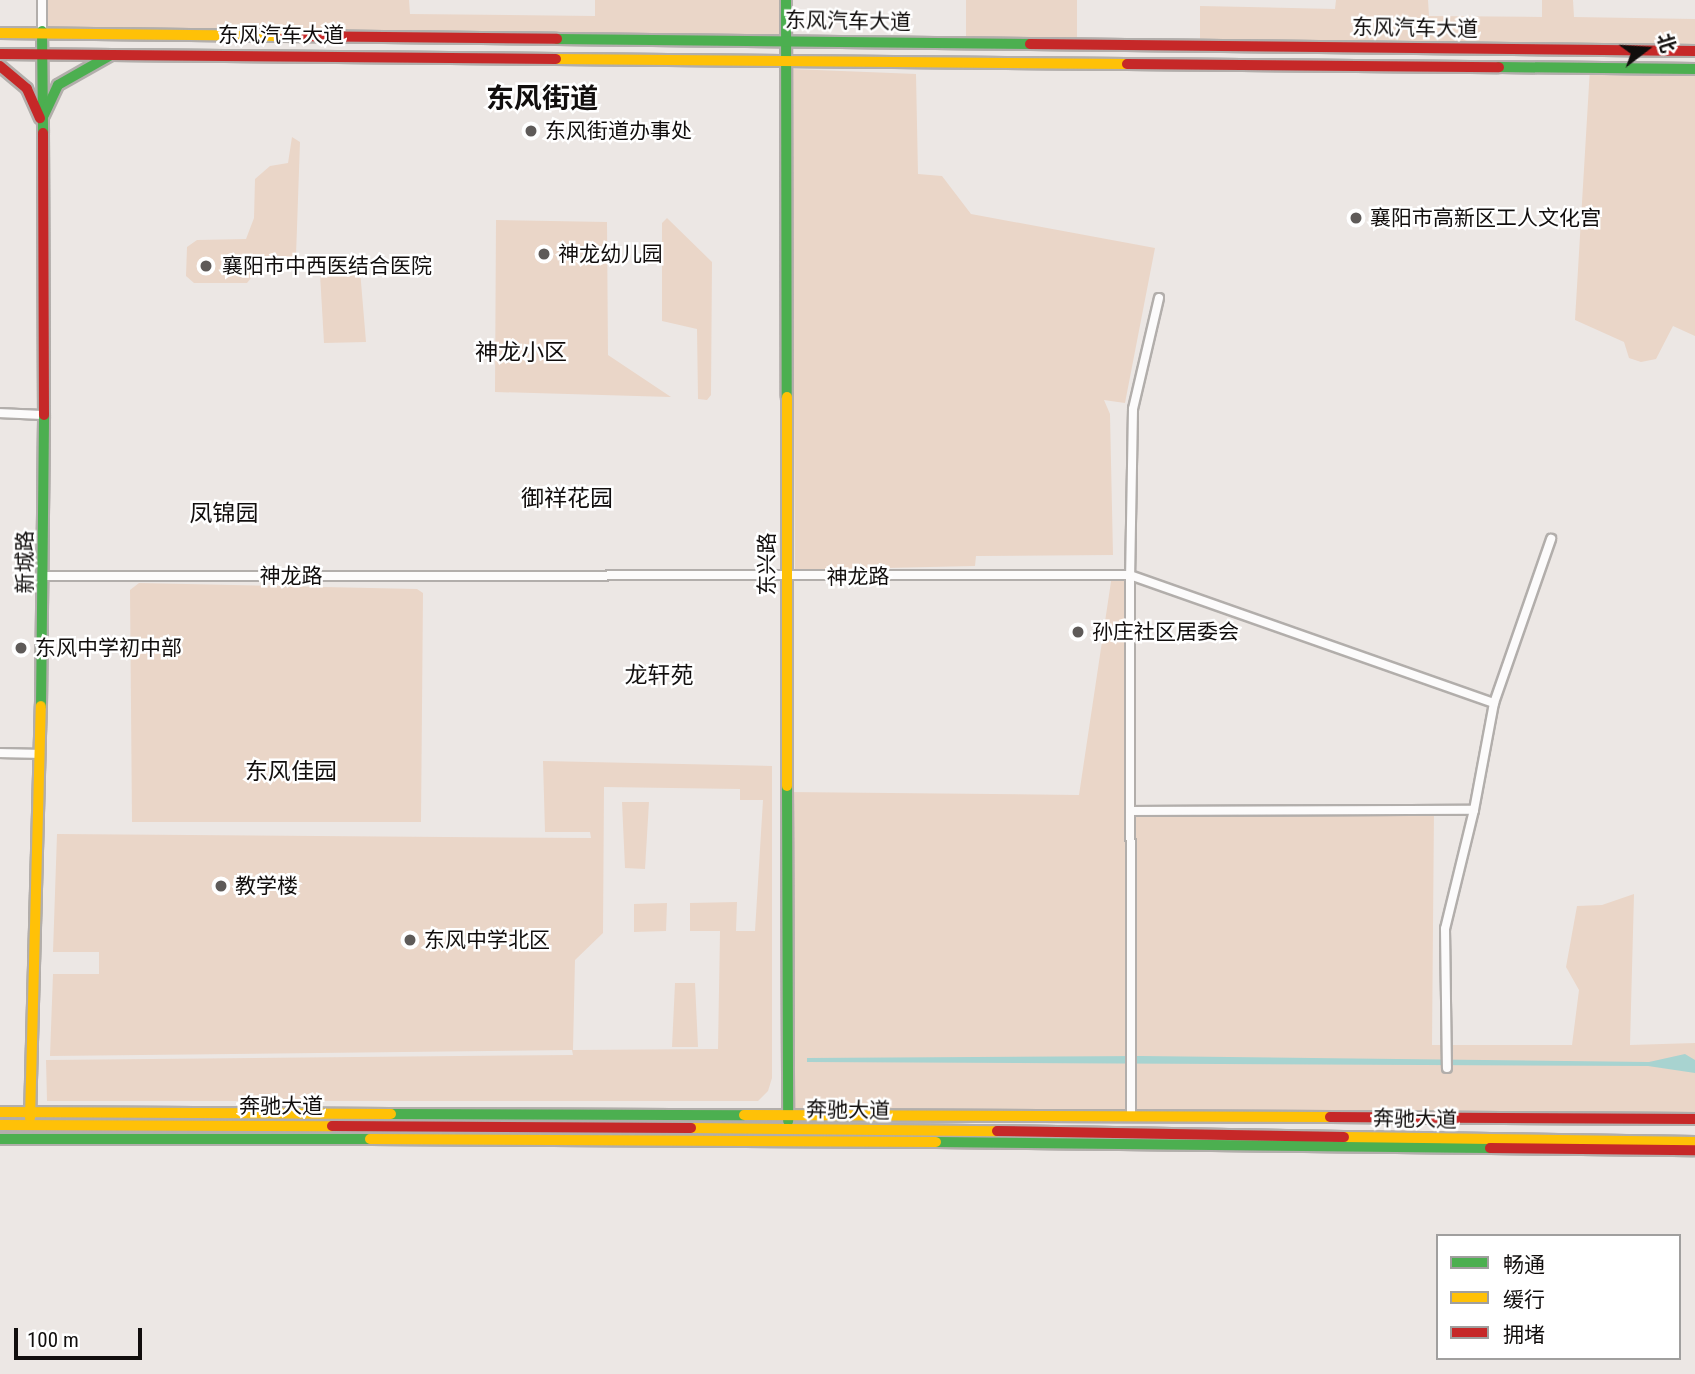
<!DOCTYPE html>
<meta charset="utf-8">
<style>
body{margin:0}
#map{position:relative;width:1695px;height:1374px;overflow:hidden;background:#ece7e4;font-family:"Roboto Condensed","Noto Sans SC",sans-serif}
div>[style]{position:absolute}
.green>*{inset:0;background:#ead6c8}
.water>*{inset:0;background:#a8d3d0}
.roads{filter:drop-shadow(2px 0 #b2aeab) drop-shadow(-2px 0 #b2aeab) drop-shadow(0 2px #b2aeab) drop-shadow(0 -2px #b2aeab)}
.street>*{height:8px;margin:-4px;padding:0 4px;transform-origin:4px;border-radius:4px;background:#fcfbfb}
.fast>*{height:10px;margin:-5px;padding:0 5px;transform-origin:5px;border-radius:5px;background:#4caf50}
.slow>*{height:10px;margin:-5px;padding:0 5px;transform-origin:5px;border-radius:5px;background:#ffc107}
.jam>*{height:10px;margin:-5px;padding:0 5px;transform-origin:5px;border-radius:5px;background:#c62828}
.dots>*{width:19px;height:19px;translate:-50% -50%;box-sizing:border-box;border:4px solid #fff;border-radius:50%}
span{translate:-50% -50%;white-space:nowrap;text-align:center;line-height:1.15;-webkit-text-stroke:5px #fff;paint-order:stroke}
.street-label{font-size:21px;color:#110e0d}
.poi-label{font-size:21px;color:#110e0d}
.left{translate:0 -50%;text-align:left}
.neighbourhood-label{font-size:23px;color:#110e0d}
.district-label{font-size:28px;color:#110e0d;font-weight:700}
.legend{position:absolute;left:1436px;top:1234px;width:245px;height:126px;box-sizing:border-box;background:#fff;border:2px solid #a09f9e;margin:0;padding:9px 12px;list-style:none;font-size:21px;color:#110e0d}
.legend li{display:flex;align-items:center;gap:14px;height:35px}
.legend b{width:35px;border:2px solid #a09f9e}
.north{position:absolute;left:1611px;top:14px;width:70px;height:70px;-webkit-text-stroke:5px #fff;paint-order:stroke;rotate:73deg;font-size:19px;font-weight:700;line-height:28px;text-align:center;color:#110e0d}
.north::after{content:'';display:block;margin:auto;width:24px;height:32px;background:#110e0d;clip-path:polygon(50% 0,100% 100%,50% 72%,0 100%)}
.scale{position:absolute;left:14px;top:1328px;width:128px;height:32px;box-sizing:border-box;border:4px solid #110e0d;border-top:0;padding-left:9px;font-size:21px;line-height:24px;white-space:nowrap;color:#110e0d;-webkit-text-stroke:5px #fff;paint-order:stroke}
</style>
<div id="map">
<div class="green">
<div style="clip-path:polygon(42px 0,409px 0,410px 14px,595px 16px,595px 0,786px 0,785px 39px,42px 31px)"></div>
<div style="clip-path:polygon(966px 0,1077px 0,1077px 43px,966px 42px)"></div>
<div style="clip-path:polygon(1336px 0,1428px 0,1429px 16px,1542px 17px,1542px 0,1573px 0,1574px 17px,1695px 19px,1695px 51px,1200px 44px,1200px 6px,1335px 9px)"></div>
<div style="clip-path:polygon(1590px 68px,1695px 69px,1695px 336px,1673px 326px,1656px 359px,1641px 362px,1629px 358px,1624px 342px,1575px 320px)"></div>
<div style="clip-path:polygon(792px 69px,916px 74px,918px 174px,942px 176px,971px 214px,1155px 248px,1125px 403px,1104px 400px,1110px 414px,1113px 555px,976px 556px,975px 566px,795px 570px)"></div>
<div style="clip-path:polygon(292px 137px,300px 142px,296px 256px,291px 263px,262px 264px,247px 283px,194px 283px,186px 276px,187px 247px,197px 240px,246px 239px,254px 218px,255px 179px,270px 166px,288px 163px)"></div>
<div style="clip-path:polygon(667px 218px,712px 262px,711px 395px,707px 400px,698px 399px,697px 329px,662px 321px,662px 223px)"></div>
<div style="clip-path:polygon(496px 220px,607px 222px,608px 355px,671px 397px,495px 392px)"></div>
<div style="clip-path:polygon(360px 270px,366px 342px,324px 343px,320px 274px)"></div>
<div style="clip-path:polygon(1112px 575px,1130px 575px,1130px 810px,1434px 810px,1432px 1045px,1572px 1045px,1579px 990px,1566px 967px,1577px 906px,1602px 905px,1634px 894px,1630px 1045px,1695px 1043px,1695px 1119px,788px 1114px,787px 792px,1079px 795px)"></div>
<div style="clip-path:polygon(139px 583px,417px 589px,423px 593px,421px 822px,132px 822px,130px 590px)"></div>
<div style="clip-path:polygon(evenodd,543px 761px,772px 766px,772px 1078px,768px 1091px,758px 1101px,47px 1101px,46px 1060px,573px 1055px,572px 1050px,50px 1056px,53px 974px,99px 974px,99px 952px,53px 952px,57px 834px,591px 838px,590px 832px,545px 832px,543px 761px,604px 787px,740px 789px,740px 800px,763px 800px,755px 931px,736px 931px,737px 902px,690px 903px,690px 931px,720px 931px,718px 1049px,573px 1050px,575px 960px,603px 933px,604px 787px)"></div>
<div style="clip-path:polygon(622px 802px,649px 802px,645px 869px,625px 868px)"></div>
<div style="clip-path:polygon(667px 903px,666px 931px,634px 932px,634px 904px)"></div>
<div style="clip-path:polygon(675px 983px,695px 983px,698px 1047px,672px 1047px)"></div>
</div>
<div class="water">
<div style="clip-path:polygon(1685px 1054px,1695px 1060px,1695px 1073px,1648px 1066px,807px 1062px,807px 1058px,1141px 1056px,1649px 1062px)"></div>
</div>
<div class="roads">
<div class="street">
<div style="left:42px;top:31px;width:31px;rotate:-90deg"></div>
<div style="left:1159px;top:298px;width:114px;rotate:103.2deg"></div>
<div style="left:1133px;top:409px;width:166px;rotate:91deg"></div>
<div style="left:1130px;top:575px;width:386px;rotate:19.4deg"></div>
<div style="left:0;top:413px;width:44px;rotate:2.6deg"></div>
<div style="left:45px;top:576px;width:1085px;rotate:-0.05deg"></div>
<div style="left:1130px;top:575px;width:541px;rotate:89.89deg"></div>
<div style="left:0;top:753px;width:40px;rotate:1.4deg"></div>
<div style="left:1474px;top:810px;width:109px;rotate:-79.4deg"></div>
<div style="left:1494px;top:703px;width:174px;rotate:-70.8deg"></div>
<div style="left:1130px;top:811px;width:344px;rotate:-0.2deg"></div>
<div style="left:1474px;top:810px;width:122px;rotate:103.7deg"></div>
<div style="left:1445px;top:929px;width:139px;rotate:89.2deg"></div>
</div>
<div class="fast">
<div style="left:786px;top:0;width:397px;rotate:89.9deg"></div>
<div style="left:42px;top:31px;width:102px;rotate:89.4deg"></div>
<div style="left:557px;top:39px;width:473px;rotate:0.6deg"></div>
<div style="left:1499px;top:67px;width:196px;rotate:0.6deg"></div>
<div style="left:44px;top:115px;width:33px;rotate:-65deg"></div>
<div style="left:58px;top:85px;width:59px;rotate:-29.6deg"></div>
<div style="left:41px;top:706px;width:291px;rotate:-89.4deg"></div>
<div style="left:787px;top:786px;width:335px;rotate:89.8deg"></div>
<div style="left:391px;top:1114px;width:353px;rotate:0.2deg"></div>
<div style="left:0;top:1139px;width:370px"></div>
<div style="left:936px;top:1142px;width:554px;rotate:0.62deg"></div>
</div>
<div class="slow">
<div style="left:0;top:33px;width:285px;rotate:0.6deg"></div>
<div style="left:556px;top:59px;width:571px;rotate:0.5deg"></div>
<div style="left:787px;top:397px;width:389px;rotate:90deg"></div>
<div style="left:0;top:1112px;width:391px;rotate:0.3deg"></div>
<div style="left:744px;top:1115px;width:586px;rotate:0.2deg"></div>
<div style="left:30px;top:1118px;width:412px;rotate:-88.5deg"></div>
<div style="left:0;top:1125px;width:332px;rotate:0.2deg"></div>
<div style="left:691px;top:1128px;width:306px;rotate:0.6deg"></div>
<div style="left:1344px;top:1137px;width:351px;rotate:0.8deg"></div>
<div style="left:370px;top:1139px;width:566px;rotate:0.3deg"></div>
</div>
<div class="jam">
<div style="left:285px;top:36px;width:272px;rotate:0.6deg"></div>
<div style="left:1030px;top:44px;width:665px;rotate:0.6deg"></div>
<div style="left:0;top:54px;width:556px;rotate:0.52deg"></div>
<div style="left:1127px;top:64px;width:372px;rotate:0.5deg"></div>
<div style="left:0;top:66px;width:35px;rotate:40deg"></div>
<div style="left:27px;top:89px;width:32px;rotate:66deg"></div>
<div style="left:43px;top:133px;width:282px;rotate:89.8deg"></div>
<div style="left:1330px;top:1117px;width:365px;rotate:0.3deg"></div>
<div style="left:332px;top:1126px;width:359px;rotate:0.3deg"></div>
<div style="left:997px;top:1131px;width:347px;rotate:1deg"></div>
<div style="left:1490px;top:1148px;width:205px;rotate:0.6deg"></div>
</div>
</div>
<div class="dots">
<div style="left:531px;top:131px;background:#5e5a58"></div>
<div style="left:1356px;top:218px;background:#5e5a58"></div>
<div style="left:544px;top:254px;background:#5e5a58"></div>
<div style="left:206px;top:266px;background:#5e5a58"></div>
<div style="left:1078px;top:632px;background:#5e5a58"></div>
<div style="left:21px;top:648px;background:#5e5a58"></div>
<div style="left:221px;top:886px;background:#5e5a58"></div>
<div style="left:410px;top:940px;background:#5e5a58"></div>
</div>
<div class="street-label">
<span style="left:848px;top:21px;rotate:1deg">东风汽车大道</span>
<span style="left:1415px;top:28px;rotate:1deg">东风汽车大道</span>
<span style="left:281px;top:35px">东风汽车大道</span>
<span style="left:25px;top:562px;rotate:-90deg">新城路</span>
<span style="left:767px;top:564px;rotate:-90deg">东兴路</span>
<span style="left:291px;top:576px">神龙路</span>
<span style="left:858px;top:577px;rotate:-1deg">神龙路</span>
<span style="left:281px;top:1106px">奔驰大道</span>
<span style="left:848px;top:1110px;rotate:1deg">奔驰大道</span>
<span style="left:1415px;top:1119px;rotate:1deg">奔驰大道</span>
</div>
<div class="poi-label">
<span class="left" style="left:545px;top:131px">东风街道办事处</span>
<span class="left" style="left:1370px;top:218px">襄阳市高新区工人文化宫</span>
<span class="left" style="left:558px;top:254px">神龙幼儿园</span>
<span class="left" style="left:222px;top:266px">襄阳市中西医结合医院</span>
<span class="left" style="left:1092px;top:632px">孙庄社区居委会</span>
<span class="left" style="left:35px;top:648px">东风中学初中部</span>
<span class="left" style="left:235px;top:886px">教学楼</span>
<span class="left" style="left:424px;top:940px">东风中学北区</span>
</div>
<div class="neighbourhood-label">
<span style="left:521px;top:353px">神龙小区</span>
<span style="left:567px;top:499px">御祥花园</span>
<span style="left:224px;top:514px">凤锦园</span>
<span style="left:659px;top:676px">龙轩苑</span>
<span style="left:291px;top:772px">东风佳园</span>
</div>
<div class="district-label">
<span style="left:542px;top:99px">东风街道</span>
</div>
<ul class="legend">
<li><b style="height:9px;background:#4caf50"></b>畅通</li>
<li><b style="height:9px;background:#ffc107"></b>缓行</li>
<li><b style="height:9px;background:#c62828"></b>拥堵</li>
</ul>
<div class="north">北</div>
<div class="scale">100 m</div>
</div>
